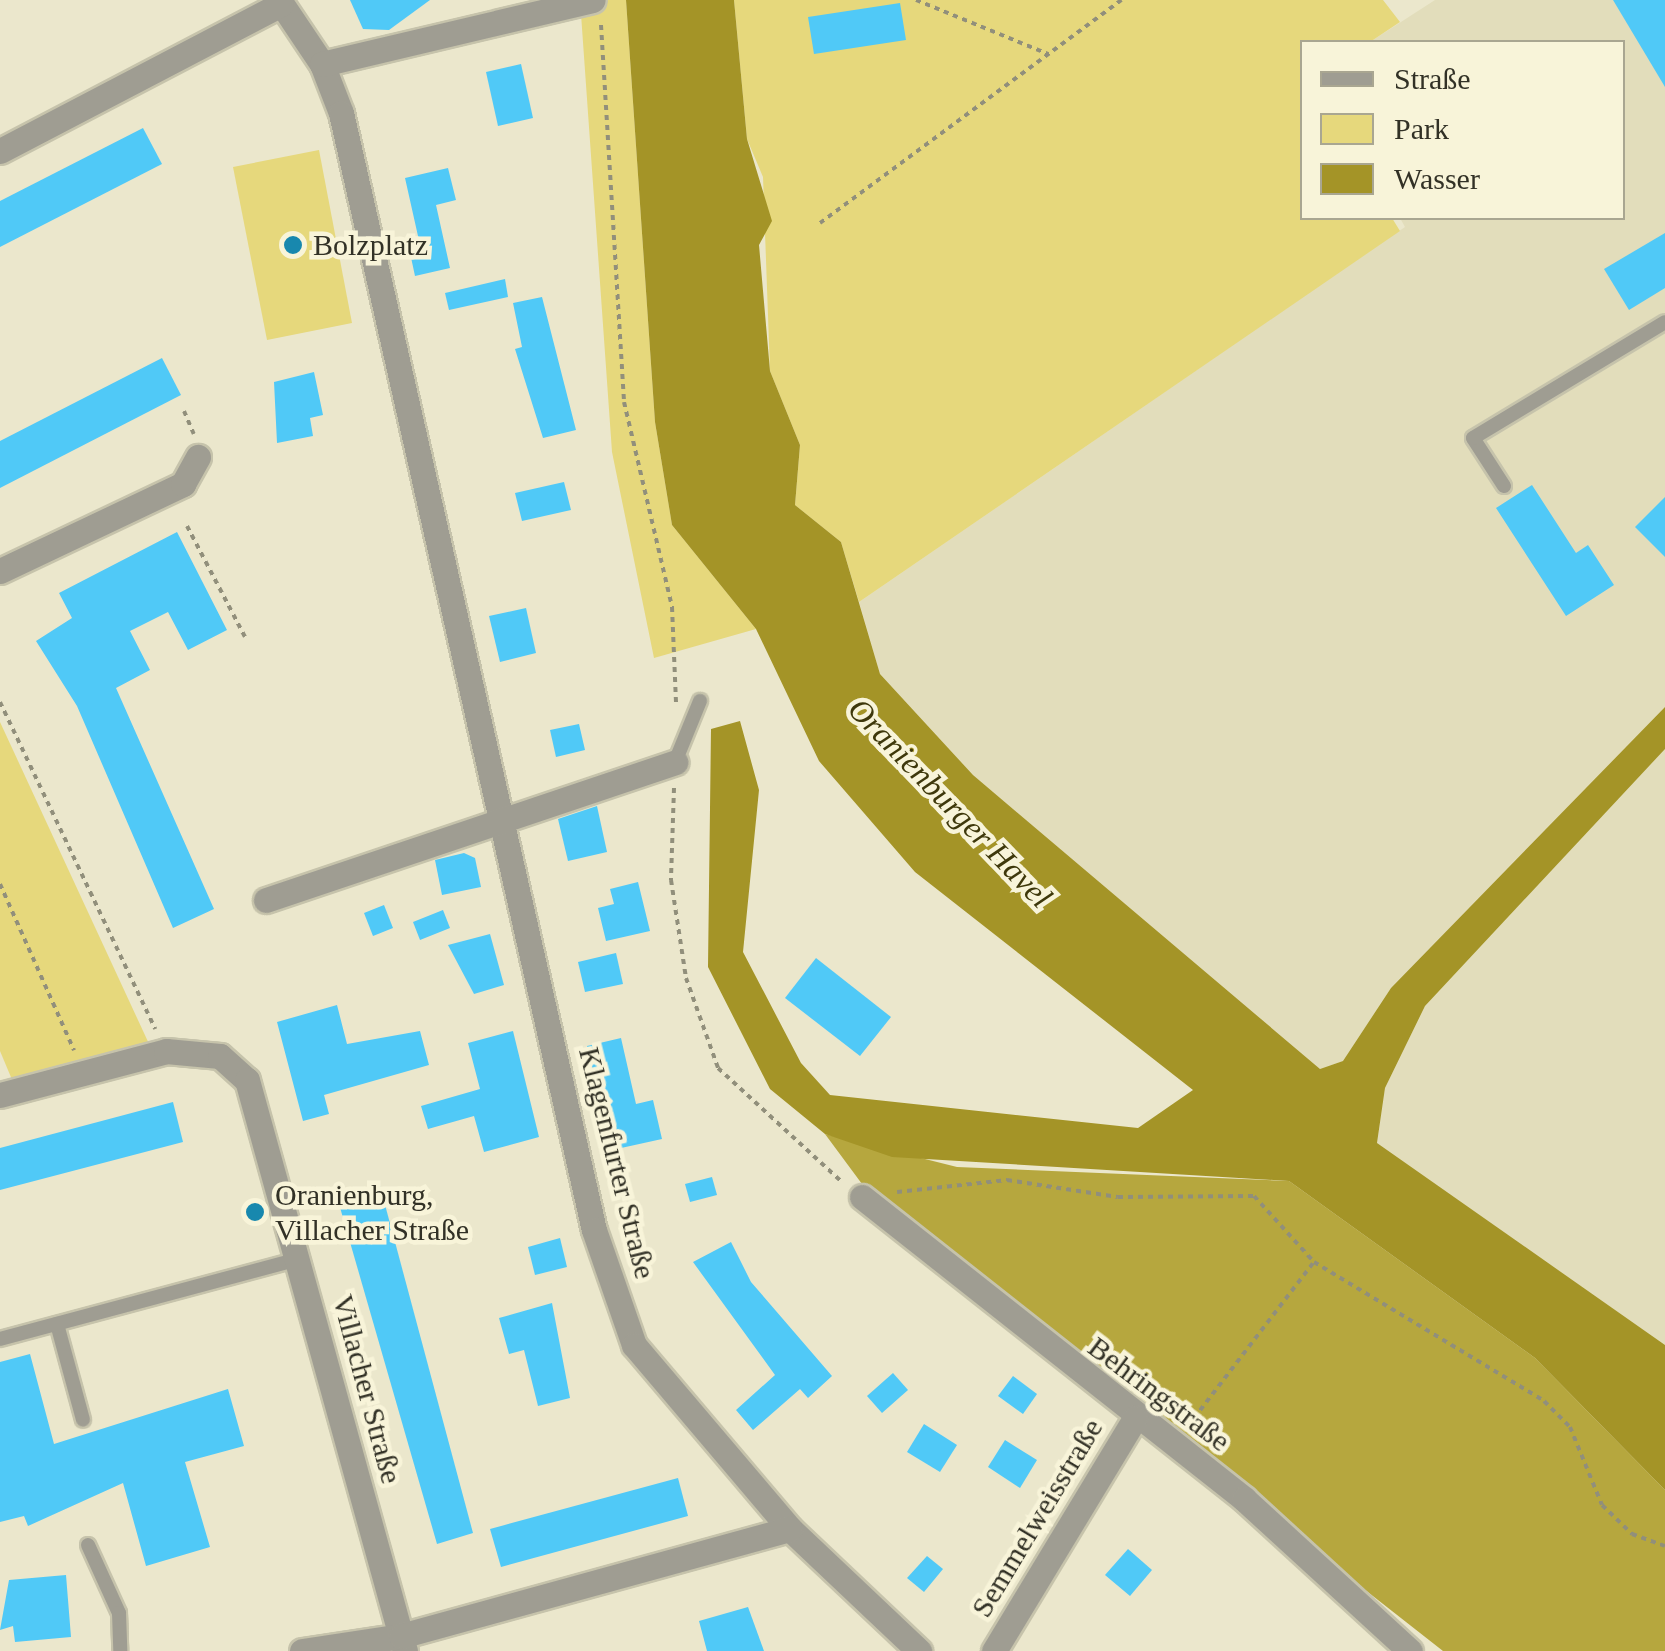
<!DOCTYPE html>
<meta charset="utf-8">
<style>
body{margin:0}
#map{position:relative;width:1665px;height:1651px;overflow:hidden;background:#ebe7cc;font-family:Georgia,serif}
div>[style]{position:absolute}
.built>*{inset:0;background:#e2ddbb}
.green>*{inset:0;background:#e6d87c}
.forest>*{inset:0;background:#b6a73e}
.water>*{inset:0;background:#a49427}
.building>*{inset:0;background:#50c9f7}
.path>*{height:4px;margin-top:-2px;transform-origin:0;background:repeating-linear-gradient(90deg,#918f7b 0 5px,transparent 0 10px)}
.roads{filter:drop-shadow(2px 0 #c6c3ab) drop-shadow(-2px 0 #c6c3ab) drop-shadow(0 2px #c6c3ab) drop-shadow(0 -2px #c6c3ab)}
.service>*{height:14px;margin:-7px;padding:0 7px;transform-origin:7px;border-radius:7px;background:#9f9d92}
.minor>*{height:25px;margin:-12.5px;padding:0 12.5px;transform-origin:12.5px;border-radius:12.5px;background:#9f9d92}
.dots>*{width:28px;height:28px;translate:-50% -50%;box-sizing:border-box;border:5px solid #f8f4d9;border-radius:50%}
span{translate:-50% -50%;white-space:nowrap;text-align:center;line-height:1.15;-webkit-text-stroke:9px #f8f4d9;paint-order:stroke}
.poi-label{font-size:30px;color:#323126}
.left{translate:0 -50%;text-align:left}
.street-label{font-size:30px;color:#323126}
.water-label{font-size:32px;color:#3e380b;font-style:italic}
.legend{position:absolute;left:1300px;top:40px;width:325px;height:180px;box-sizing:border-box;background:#f8f4d9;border:2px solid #a9a691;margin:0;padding:12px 18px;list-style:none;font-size:30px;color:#323126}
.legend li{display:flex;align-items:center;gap:20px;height:50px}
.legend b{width:50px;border:2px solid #a9a691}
</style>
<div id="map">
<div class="built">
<div style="clip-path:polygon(1435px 0,1665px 0,1665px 707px,1391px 988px,1343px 1061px,1320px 1069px,973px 775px,880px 674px,859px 602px,1405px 227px,1400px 218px,1622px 218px,1622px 42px,1370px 42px)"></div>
<div style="clip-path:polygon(1665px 749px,1665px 1345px,1377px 1144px,1385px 1088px,1425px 1006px)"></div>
</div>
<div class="green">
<div style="clip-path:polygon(580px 0,626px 0,655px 422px,672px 525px,756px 629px,654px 658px,612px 452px)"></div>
<div style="clip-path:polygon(734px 0,1383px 0,1400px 22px,1370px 42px,1302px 42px,1302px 218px,1392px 218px,1400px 231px,859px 602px,841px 542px,795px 505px,800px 445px,770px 371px,763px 177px,747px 139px)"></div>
<div style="clip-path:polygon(319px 150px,352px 323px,267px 340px,233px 167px)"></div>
<div style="clip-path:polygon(0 722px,150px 1046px,13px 1082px,0 1051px)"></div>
</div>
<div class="forest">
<div style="clip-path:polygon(825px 1134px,957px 1167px,1289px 1181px,1535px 1358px,1665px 1490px,1665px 1651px,1443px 1651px,882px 1211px)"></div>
</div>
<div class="water">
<div style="clip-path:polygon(626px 0,734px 0,747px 139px,772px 221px,759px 245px,770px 371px,800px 445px,795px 505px,841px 542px,880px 674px,973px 775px,1320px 1069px,1343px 1061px,1391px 988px,1665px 707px,1665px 749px,1425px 1006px,1385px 1088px,1377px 1143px,1665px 1345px,1665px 1490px,1535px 1358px,1289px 1181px,892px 1157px,825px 1134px,770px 1089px,708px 967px,711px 729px,740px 721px,759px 790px,743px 952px,801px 1063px,830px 1095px,1138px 1128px,1193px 1090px,915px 872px,819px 761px,756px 629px,672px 525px,655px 422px)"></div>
</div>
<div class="building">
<div style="clip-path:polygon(350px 0,430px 0,389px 30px,363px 29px)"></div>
<div style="clip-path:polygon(1613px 0,1665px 0,1665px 87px)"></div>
<div style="clip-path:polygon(900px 3px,906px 40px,814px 54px,808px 17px)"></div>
<div style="clip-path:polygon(521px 64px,533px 118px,498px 126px,486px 72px)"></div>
<div style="clip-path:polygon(143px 128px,162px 164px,0 247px,0 201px)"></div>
<div style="clip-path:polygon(448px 168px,456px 200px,436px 205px,450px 268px,415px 276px,409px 248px,420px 245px,405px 178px)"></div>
<div style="clip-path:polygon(1665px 233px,1665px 288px,1629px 310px,1604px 269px)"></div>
<div style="clip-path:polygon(505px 279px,508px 297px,449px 310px,445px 293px)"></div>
<div style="clip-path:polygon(542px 297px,576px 430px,543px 438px,515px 349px,522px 347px,513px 303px)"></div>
<div style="clip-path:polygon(162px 358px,181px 395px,0 488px,0 441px)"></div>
<div style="clip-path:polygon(314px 372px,323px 415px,310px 418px,313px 436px,277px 443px,274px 382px)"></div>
<div style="clip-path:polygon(564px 482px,571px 510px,522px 521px,515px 493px)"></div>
<div style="clip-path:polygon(1532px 485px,1576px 553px,1588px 545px,1614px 585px,1566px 616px,1496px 508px)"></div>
<div style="clip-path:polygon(1665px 497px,1665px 557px,1635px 527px)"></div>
<div style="clip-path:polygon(177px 532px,227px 630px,188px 650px,168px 612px,130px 631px,150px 670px,116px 688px,214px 909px,173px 928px,77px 706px,36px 641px,72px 618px,59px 593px)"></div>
<div style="clip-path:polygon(526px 608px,536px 653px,500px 662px,489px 616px)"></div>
<div style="clip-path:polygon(579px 724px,585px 750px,556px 757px,550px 730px)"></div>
<div style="clip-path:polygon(597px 806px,607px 852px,568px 861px,558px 819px)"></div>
<div style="clip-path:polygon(464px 853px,475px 858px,481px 887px,442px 895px,435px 860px)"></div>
<div style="clip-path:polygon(638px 882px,650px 931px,606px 941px,598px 908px,614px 904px,610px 889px)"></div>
<div style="clip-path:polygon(384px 905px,393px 928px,373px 936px,364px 913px)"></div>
<div style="clip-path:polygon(443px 910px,450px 928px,420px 940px,413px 922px)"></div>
<div style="clip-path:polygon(490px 934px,504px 985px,474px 994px,448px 945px)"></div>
<div style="clip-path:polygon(616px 953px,623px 984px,585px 992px,578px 962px)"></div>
<div style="clip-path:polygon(816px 958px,891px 1017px,860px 1056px,785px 998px)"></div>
<div style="clip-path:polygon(337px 1005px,347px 1044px,420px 1031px,429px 1065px,324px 1095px,329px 1114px,303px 1121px,277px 1022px)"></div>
<div style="clip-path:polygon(513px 1031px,539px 1137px,484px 1152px,474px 1116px,428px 1129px,421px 1106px,480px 1089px,468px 1043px)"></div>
<div style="clip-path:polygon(621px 1038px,636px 1104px,653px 1100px,662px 1139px,612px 1150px,587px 1046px)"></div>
<div style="clip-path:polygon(173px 1102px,183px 1142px,0 1190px,0 1148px)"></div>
<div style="clip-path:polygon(712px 1177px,717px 1195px,690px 1202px,685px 1184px)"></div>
<div style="clip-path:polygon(380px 1186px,473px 1533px,437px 1544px,337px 1197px)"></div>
<div style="clip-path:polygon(560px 1238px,567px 1267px,535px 1275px,528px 1247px)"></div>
<div style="clip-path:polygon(731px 1242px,751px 1282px,832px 1376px,808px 1398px,800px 1389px,753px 1430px,736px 1410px,775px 1375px,693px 1262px)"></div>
<div style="clip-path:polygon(552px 1303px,570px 1398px,538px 1406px,524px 1350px,509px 1354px,499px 1318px)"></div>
<div style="clip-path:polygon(30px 1354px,54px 1444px,228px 1389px,244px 1446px,185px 1462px,210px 1547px,146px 1566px,123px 1483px,28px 1526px,24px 1516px,0 1522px,0 1362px)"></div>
<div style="clip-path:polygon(893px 1373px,908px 1390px,882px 1413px,867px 1396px)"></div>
<div style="clip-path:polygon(1013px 1376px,1037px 1394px,1023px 1414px,998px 1396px)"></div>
<div style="clip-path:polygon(924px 1424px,957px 1445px,940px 1472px,907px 1452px)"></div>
<div style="clip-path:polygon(1005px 1440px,1037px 1460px,1020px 1488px,988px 1467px)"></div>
<div style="clip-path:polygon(678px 1478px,688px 1516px,501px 1567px,490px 1529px)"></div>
<div style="clip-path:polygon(1128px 1549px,1152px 1570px,1130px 1596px,1105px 1575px)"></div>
<div style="clip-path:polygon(927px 1556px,943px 1569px,924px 1592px,907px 1578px)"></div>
<div style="clip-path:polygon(66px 1575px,71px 1637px,15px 1642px,13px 1626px,0 1630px,9px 1580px)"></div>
<div style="clip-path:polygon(748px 1607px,764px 1651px,707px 1651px,699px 1621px)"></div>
</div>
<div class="path">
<div style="left:916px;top:0;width:143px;rotate:22.2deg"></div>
<div style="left:601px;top:25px;width:378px;rotate:86.5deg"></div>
<div style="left:624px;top:402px;width:211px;rotate:76.8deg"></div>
<div style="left:672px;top:607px;width:97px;rotate:87.6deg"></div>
<div style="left:820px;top:223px;width:375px;rotate:-36.5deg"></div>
<div style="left:184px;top:411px;width:25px;rotate:67deg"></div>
<div style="left:187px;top:526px;width:125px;rotate:62.4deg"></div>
<div style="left:0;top:702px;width:362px;rotate:64.6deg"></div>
<div style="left:674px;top:788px;width:92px;rotate:91.9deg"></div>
<div style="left:671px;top:880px;width:99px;rotate:81.3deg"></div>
<div style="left:686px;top:978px;width:96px;rotate:70.4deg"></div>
<div style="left:718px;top:1068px;width:168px;rotate:42.6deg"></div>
<div style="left:0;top:884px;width:182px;rotate:66deg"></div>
<div style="left:897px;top:1192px;width:111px;rotate:-6.2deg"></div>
<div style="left:1007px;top:1180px;width:112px;rotate:8.7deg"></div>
<div style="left:1118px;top:1197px;width:136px;rotate:-0.4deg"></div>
<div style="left:1254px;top:1196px;width:89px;rotate:47.7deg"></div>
<div style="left:1314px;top:1262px;width:269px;rotate:31.1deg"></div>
<div style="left:1544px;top:1401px;width:37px;rotate:45deg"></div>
<div style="left:1570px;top:1427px;width:84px;rotate:67.7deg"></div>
<div style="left:1602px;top:1505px;width:42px;rotate:44deg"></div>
<div style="left:1632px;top:1534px;width:35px;rotate:20deg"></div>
<div style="left:1188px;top:1426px;width:205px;rotate:-52.5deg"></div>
</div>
<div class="roads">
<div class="service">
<div style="left:1504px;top:486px;width:57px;rotate:-122.9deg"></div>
<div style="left:1473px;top:438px;width:224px;rotate:-31.1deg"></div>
<div style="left:675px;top:762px;width:66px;rotate:-67.7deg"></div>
<div style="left:57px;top:1324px;width:99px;rotate:74.8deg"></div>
<div style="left:0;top:1339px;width:309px;rotate:-15deg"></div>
<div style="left:88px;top:1545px;width:75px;rotate:65.5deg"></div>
<div style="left:119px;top:1613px;width:38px;rotate:88deg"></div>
</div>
<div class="minor">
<div style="left:279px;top:0;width:77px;rotate:56.1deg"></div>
<div style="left:322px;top:64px;width:53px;rotate:68.8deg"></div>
<div style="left:341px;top:113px;width:1145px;rotate:77.24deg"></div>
<div style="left:594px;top:1230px;width:122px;rotate:70.8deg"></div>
<div style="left:634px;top:1345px;width:241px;rotate:49.7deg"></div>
<div style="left:790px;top:1529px;width:178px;rotate:43.4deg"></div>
<div style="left:322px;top:64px;width:278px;rotate:-13.3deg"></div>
<div style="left:0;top:151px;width:317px;rotate:-27.6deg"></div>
<div style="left:0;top:571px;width:203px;rotate:-25.4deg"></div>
<div style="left:183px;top:484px;width:31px;rotate:-61deg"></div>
<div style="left:266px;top:900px;width:432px;rotate:-18.6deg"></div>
<div style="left:0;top:1095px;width:172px;rotate:-14.8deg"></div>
<div style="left:166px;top:1051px;width:54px;rotate:5.3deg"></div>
<div style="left:220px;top:1056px;width:36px;rotate:42deg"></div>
<div style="left:247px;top:1080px;width:592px;rotate:74.53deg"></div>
<div style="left:862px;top:1197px;width:487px;rotate:38.3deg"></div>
<div style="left:1244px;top:1499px;width:225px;rotate:42.5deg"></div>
<div style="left:302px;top:1651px;width:100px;rotate:-8.6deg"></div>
<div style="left:401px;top:1636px;width:403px;rotate:-15.4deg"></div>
<div style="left:994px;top:1651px;width:272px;rotate:-58.8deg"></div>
</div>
</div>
<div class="dots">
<div style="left:293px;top:245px;background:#1888ae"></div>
<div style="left:255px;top:1212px;background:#1888ae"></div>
</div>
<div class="poi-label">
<span class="left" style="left:313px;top:245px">Bolzplatz</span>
<span class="left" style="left:275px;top:1212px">Oranienburg,<br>Villacher Straße</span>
</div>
<div class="street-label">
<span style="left:617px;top:1163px;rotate:76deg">Klagenfurter Straße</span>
<span style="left:367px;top:1389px;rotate:75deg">Villacher Straße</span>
<span style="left:1159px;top:1394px;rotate:37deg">Behringstraße</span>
<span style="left:1037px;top:1518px;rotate:-59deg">Semmelweisstraße</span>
</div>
<div class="water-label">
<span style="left:950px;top:803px;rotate:46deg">Oranienburger Havel</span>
</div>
<ul class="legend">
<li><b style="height:12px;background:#9f9d92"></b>Straße</li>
<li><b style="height:28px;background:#e6d87c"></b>Park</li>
<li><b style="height:28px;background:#a49427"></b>Wasser</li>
</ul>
</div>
